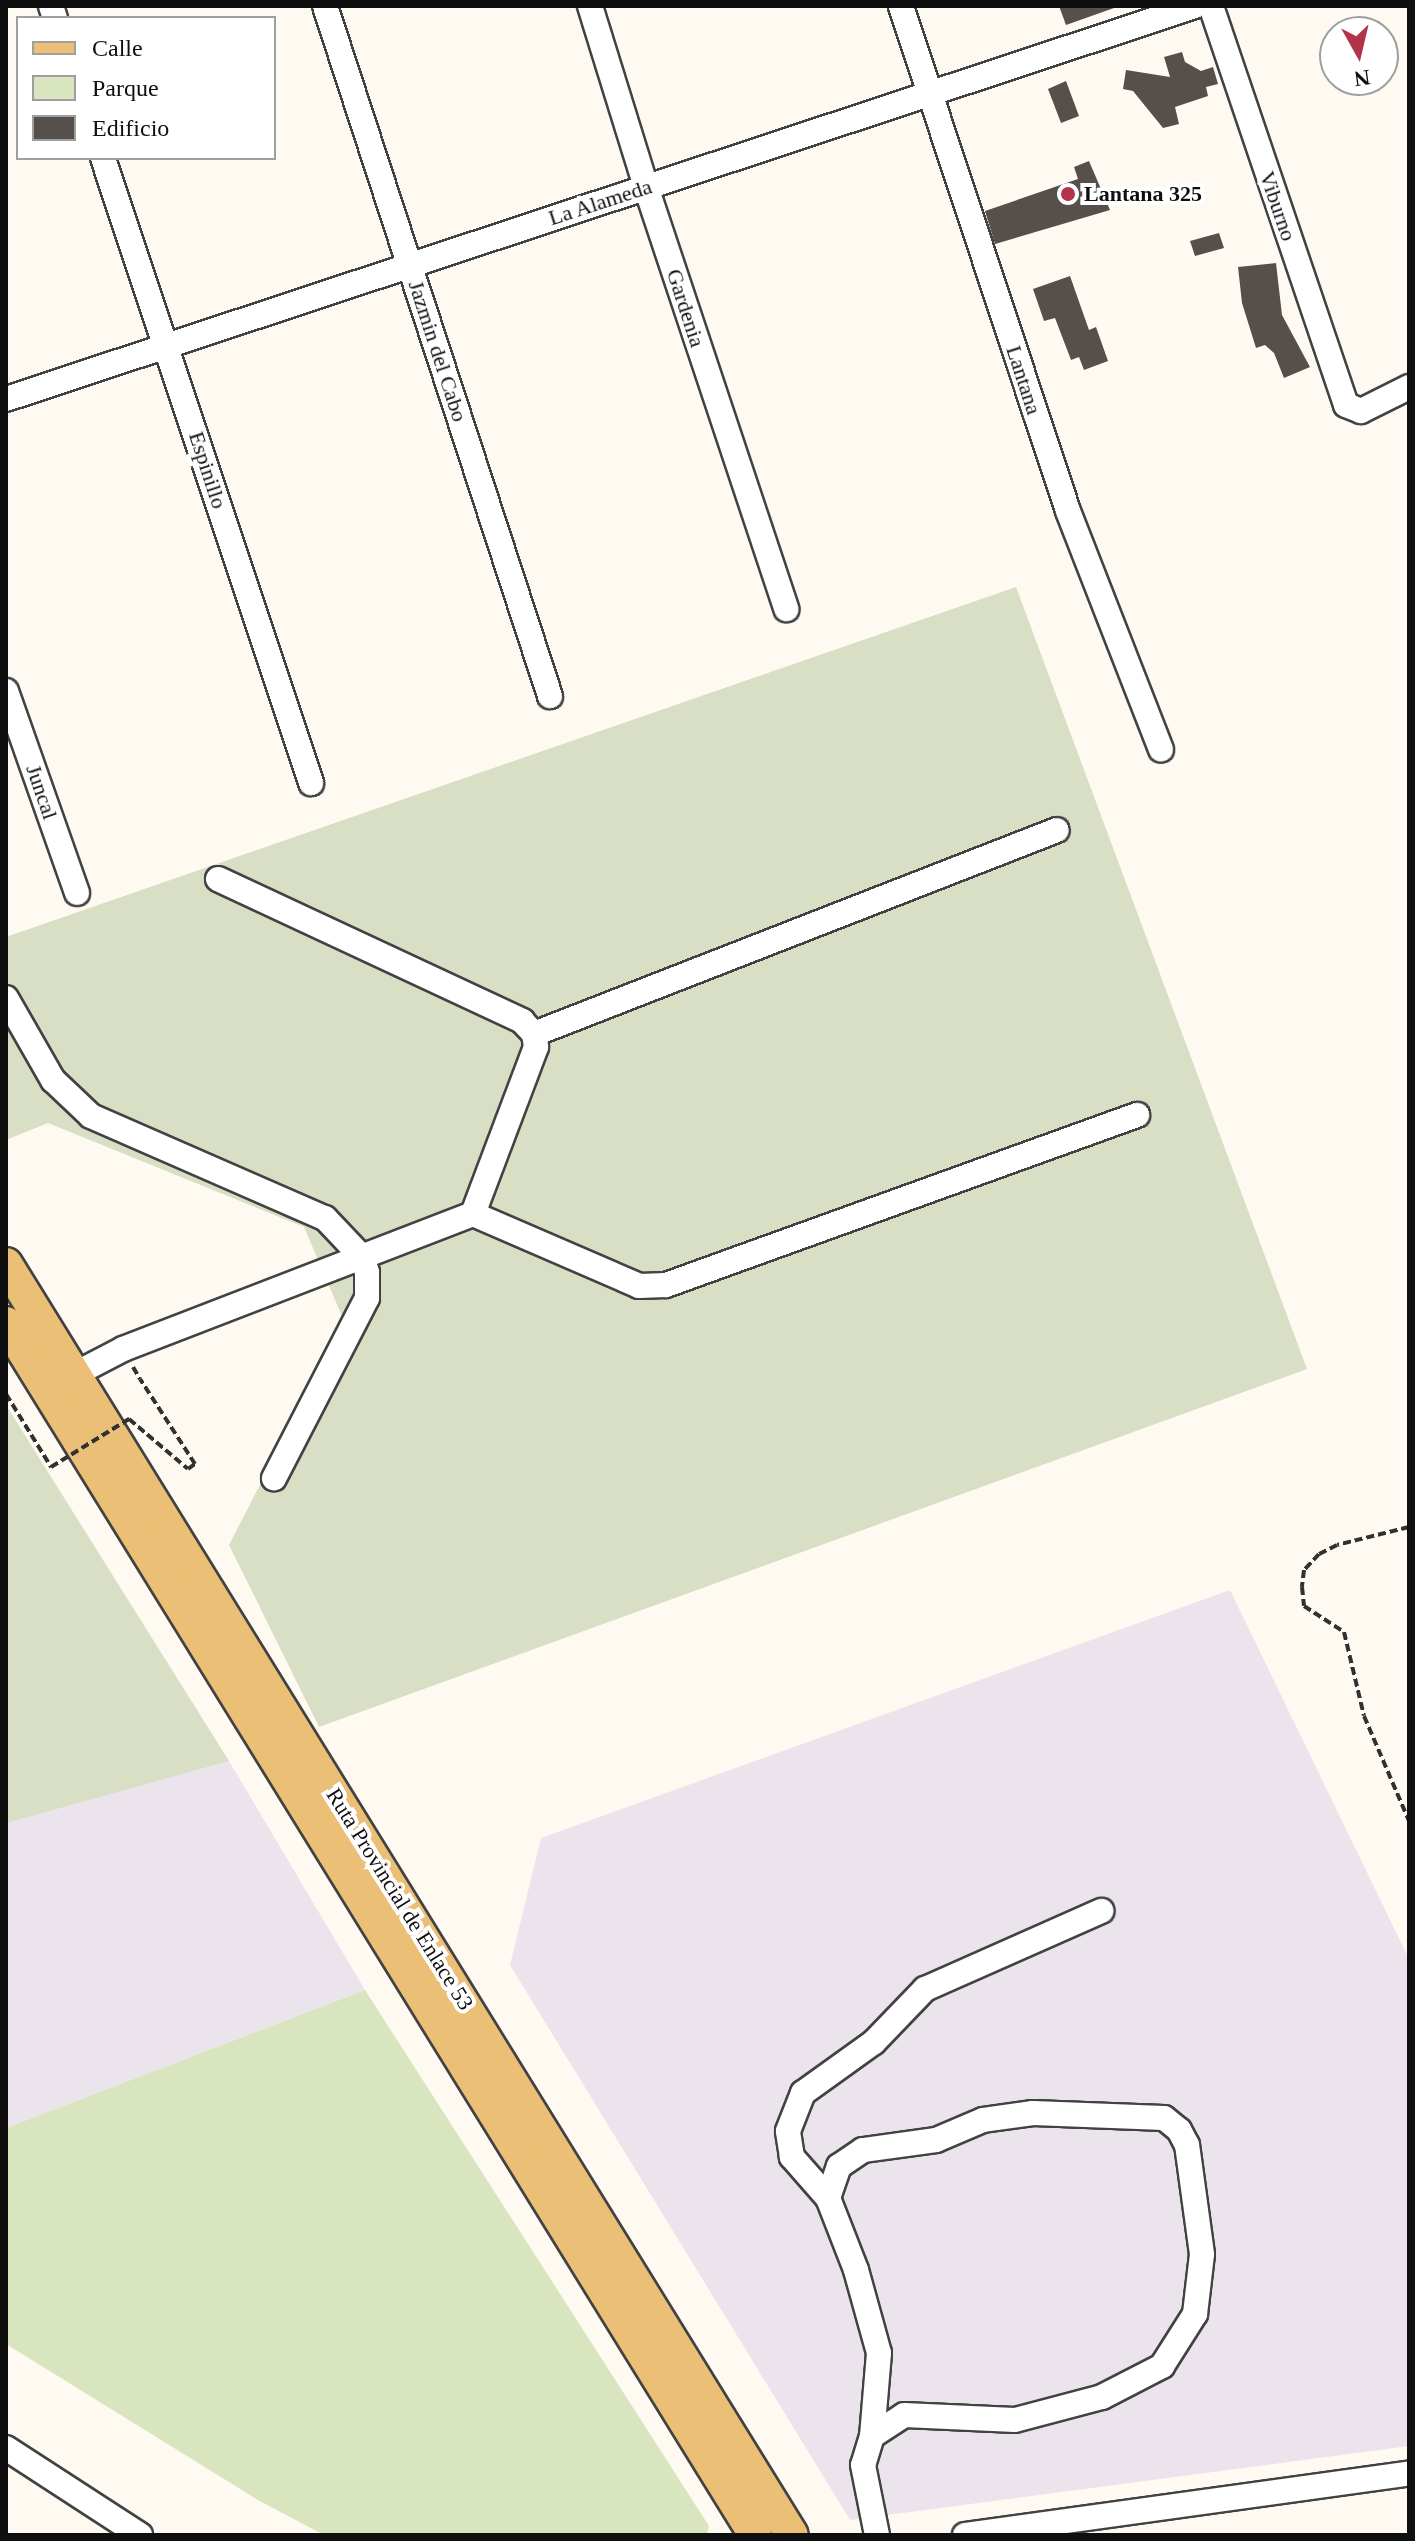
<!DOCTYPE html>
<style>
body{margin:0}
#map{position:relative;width:1415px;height:2541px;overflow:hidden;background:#fefaf2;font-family:"Times New Roman",serif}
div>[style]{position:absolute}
.industrial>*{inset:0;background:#ebe4ec}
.green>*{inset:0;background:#d8e5be}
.cemetery>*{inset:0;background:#d9dfc4}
.building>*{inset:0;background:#574f4c}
.path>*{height:4px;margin-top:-2px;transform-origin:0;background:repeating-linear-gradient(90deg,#313131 0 8px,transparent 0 12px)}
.roads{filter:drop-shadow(2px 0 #424242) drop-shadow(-2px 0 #424242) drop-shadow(0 2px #424242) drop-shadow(0 -2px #424242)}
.minor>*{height:24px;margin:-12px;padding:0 12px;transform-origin:12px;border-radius:12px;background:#fff}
.major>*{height:32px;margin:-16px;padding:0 16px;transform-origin:16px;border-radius:16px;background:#ebbf75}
.path-bridge>*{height:4px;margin-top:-2px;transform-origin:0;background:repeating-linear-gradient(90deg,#313131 0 8px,transparent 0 12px)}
.dots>*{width:22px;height:22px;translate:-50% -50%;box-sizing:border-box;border:4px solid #fff;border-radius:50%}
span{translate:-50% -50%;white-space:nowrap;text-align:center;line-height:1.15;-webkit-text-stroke:8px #fff;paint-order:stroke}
.poi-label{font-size:22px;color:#0f0f0f;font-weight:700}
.left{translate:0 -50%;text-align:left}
.street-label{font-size:22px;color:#0f0f0f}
.frame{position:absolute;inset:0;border:8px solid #0f0f0f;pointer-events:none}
.legend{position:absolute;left:16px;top:16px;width:260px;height:144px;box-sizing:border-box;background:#fff;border:2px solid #9f9f9f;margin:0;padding:10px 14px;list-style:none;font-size:24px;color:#0f0f0f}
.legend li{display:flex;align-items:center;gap:16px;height:40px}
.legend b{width:40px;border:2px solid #9f9f9f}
.north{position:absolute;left:1319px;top:16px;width:80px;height:80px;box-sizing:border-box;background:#fff;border:2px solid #9f9f9f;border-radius:50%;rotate:172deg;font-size:22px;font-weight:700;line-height:32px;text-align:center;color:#0f0f0f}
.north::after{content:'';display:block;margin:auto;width:28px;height:36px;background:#b2344b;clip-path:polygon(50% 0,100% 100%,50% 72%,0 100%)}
</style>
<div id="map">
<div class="industrial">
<div style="clip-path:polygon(1230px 1590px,1409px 1959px,1409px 2446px,850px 2520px,510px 1965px,541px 1838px)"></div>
<div style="clip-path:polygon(229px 1761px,365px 1990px,6px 2128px,6px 1820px)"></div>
</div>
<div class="green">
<div style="clip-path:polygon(365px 1990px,709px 2526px,707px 2535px,324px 2535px,258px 2500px,6px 2344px,6px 2128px)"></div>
</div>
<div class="cemetery">
<div style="clip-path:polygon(1016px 587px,1307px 1369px,319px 1727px,229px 1545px,344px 1321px,304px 1227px,48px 1123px,6px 1140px,6px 937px)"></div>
<div style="clip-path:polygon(6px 1405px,229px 1761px,6px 1823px)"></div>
</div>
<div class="building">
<div style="clip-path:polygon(1059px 6px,1113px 6px,1114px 8px,1066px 25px)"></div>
<div style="clip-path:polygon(1182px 52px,1185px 62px,1201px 71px,1213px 67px,1218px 84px,1206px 87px,1208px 96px,1175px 107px,1179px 124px,1163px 128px,1133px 91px,1123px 89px,1126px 70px,1170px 77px,1164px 57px)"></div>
<div style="clip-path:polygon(1066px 81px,1079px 116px,1061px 123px,1048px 89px)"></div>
<div style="clip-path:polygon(1089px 161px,1110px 210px,995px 244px,985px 211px,1078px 179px,1074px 167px)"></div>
<div style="clip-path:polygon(1219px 233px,1224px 248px,1195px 256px,1190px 241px)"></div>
<div style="clip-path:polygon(1276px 263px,1282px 315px,1310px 367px,1284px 378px,1274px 353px,1265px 345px,1256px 348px,1242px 303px,1238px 267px)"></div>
<div style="clip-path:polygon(1070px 276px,1089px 330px,1096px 327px,1108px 361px,1084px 370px,1079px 357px,1071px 360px,1055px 318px,1044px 321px,1033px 289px)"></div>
</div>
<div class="path">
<div style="left:133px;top:1367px;width:14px;rotate:60deg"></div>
<div style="left:1409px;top:1527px;width:74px;rotate:166deg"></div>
<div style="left:1337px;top:1545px;width:20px;rotate:153deg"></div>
<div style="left:1319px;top:1554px;width:22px;rotate:133deg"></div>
<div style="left:1304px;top:1570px;width:17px;rotate:97deg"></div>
<div style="left:1302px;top:1587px;width:19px;rotate:84deg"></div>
<div style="left:1304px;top:1606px;width:48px;rotate:33deg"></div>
<div style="left:1344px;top:1632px;width:86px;rotate:76.6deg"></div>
<div style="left:1364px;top:1716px;width:114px;rotate:66.8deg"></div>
</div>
<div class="roads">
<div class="minor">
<div style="left:51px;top:6px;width:13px;rotate:72deg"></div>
<div style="left:325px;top:6px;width:726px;rotate:71.94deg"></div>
<div style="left:590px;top:6px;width:189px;rotate:72.8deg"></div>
<div style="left:646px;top:187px;width:445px;rotate:71.6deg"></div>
<div style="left:901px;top:6px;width:532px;rotate:71.7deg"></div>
<div style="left:1068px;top:511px;width:256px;rotate:68.7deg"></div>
<div style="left:1211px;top:6px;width:421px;rotate:71.3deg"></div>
<div style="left:1346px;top:405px;width:16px;rotate:22deg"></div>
<div style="left:1361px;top:411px;width:54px;rotate:-26.6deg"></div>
<div style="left:103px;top:158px;width:659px;rotate:71.59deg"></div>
<div style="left:6px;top:399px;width:1252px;rotate:-18.29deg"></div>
<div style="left:6px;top:691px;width:214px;rotate:70.6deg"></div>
<div style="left:218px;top:879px;width:336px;rotate:25deg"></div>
<div style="left:522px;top:1021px;width:18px;rotate:47deg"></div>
<div style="left:534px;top:1034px;width:13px;rotate:81deg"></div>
<div style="left:536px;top:1047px;width:178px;rotate:110.7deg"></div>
<div style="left:6px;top:998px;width:95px;rotate:60.2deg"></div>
<div style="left:53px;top:1080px;width:52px;rotate:43.5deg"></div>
<div style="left:91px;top:1116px;width:255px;rotate:23.6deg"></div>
<div style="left:325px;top:1218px;width:54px;rotate:46.5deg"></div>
<div style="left:362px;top:1257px;width:16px;rotate:72deg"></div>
<div style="left:367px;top:1272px;width:26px;rotate:90deg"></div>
<div style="left:367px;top:1298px;width:203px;rotate:117.3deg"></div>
<div style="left:534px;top:1034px;width:561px;rotate:-21.31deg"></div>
<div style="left:75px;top:1374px;width:54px;rotate:-27.5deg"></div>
<div style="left:123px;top:1349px;width:375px;rotate:-21.1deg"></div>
<div style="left:473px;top:1214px;width:181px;rotate:23.4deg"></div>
<div style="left:639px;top:1286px;width:27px;rotate:-2deg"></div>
<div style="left:666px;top:1285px;width:501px;rotate:-19.85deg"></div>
<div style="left:828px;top:2198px;width:55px;rotate:-131.3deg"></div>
<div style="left:792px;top:2157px;width:26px;rotate:-99deg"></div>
<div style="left:788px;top:2131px;width:41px;rotate:-68.5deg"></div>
<div style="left:803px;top:2093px;width:87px;rotate:-35.7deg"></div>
<div style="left:874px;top:2042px;width:74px;rotate:-46.1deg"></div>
<div style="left:925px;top:1989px;width:193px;rotate:-23.9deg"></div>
<div style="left:872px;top:2436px;width:38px;rotate:-33deg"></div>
<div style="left:904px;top:2415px;width:111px;rotate:2.6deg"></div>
<div style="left:1015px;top:2420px;width:90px;rotate:-14.8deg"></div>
<div style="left:1102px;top:2397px;width:68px;rotate:-27.3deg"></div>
<div style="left:1162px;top:2366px;width:62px;rotate:-57.6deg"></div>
<div style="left:1195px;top:2314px;width:60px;rotate:-83.3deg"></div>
<div style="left:1202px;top:2254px;width:110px;rotate:-97.8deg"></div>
<div style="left:1187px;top:2145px;width:17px;rotate:-118deg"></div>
<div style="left:1179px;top:2130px;width:19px;rotate:-141deg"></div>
<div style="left:1164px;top:2118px;width:131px;rotate:-177.8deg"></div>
<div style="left:1033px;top:2113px;width:50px;rotate:172deg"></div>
<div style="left:983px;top:2120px;width:51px;rotate:156.9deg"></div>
<div style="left:936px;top:2140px;width:74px;rotate:172.2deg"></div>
<div style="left:863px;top:2150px;width:29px;rotate:146deg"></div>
<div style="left:839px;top:2166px;width:34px;rotate:109deg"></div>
<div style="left:828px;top:2198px;width:77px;rotate:68.7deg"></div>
<div style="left:856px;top:2270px;width:86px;rotate:74.5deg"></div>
<div style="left:879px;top:2353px;width:83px;rotate:94.8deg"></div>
<div style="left:872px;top:2436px;width:30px;rotate:107deg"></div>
<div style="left:863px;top:2465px;width:71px;rotate:78.7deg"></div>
<div style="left:6px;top:2448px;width:160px;rotate:33deg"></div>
<div style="left:965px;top:2535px;width:448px;rotate:-7.9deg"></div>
</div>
<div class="major">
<div style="left:6px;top:1264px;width:1494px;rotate:58.27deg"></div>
<div style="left:6px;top:1323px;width:1425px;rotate:58.28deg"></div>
</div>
</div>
<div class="path-bridge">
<div style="left:6px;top:1394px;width:86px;rotate:58.3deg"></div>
<div style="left:51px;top:1467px;width:92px;rotate:-31.6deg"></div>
<div style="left:129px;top:1419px;width:77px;rotate:40.3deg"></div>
<div style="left:188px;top:1469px;width:9px;rotate:-36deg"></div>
<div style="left:195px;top:1464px;width:101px;rotate:-122.9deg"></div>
</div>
<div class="dots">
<div style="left:1068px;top:194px;background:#b2344b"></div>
</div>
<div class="poi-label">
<span class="left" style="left:1084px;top:194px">Lantana 325</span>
</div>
<div class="street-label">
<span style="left:600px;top:202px;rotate:-18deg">La Alameda</span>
<span style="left:1278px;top:206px;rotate:71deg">Viburno</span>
<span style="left:686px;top:308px;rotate:72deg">Gardenia</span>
<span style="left:438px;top:351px;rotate:72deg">Jazmin del Cabo</span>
<span style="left:1024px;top:380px;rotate:72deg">Lantana</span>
<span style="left:208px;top:470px;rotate:72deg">Espinillo</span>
<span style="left:42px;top:792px;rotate:71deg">Juncal</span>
<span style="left:400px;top:1899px;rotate:58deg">Ruta Provincial de Enlace 53</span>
</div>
<div class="frame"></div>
<ul class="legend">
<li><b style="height:10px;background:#ebbf75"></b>Calle</li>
<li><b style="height:22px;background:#d8e5be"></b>Parque</li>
<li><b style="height:22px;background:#574f4c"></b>Edificio</li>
</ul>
<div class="north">N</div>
</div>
